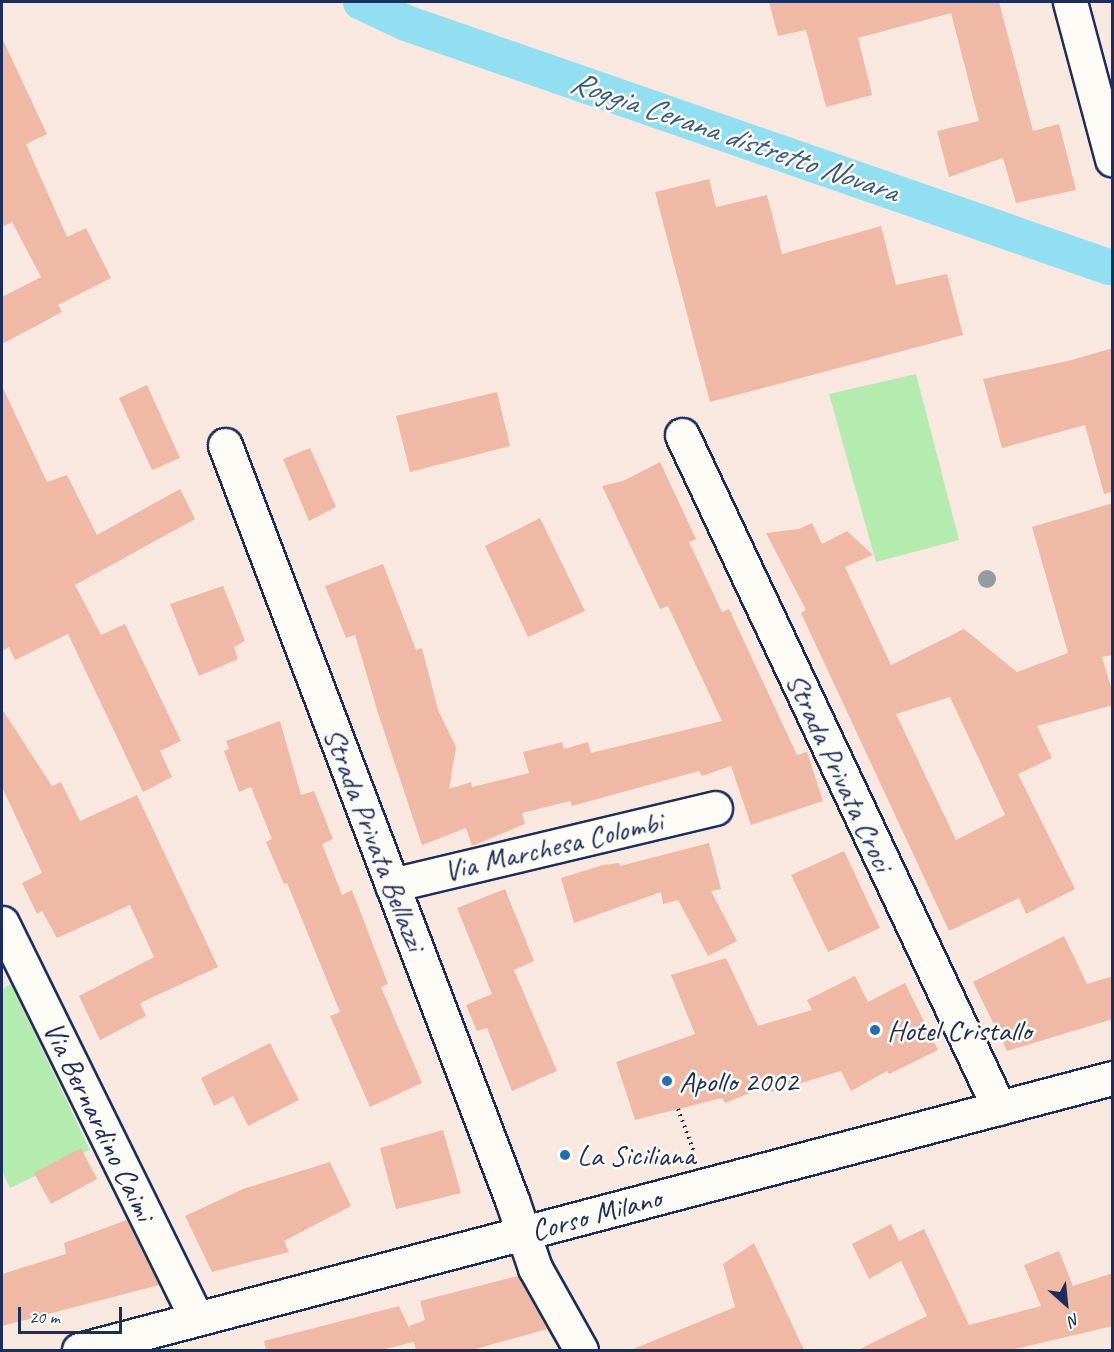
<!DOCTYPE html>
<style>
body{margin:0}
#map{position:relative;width:1114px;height:1352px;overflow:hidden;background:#f9e8df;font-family:Caveat,sans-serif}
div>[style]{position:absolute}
.green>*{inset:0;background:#b4ebae}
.canal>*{height:36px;margin:-18px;padding:0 18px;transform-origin:18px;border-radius:18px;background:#91dff1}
.building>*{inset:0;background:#f0b9a6}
.path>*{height:4px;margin-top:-2px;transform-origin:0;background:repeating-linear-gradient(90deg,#1b2f5e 0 1.5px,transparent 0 6px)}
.roads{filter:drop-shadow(2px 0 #1b2f5e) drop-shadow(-2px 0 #1b2f5e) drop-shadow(0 2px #1b2f5e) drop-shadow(0 -2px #1b2f5e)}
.minor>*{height:33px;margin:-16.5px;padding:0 16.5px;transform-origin:16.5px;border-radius:16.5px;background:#fdfcf7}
.major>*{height:33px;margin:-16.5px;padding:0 16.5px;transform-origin:16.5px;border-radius:16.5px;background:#fdfcf7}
.trees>*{width:18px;height:18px;margin:-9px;border-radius:50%;background:#949ca3}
.dots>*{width:16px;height:16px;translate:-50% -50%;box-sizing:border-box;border:3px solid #fdfcf7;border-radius:50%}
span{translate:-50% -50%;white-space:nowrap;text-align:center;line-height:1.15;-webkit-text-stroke:5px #fdfcf7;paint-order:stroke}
.street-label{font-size:30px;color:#1b2f5e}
.poi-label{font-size:30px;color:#1b2f5e}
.left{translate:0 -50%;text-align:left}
.water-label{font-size:32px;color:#385b83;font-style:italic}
.frame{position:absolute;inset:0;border:3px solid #1b2f5e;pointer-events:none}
.north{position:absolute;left:1036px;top:1274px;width:60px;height:60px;-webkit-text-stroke:4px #fdfcf7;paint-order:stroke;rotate:153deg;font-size:16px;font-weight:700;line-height:24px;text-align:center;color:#1b2f5e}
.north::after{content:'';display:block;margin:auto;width:21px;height:27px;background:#1b2f5e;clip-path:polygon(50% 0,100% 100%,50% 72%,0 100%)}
.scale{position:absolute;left:18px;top:1307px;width:104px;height:27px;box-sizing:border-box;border:3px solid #1b2f5e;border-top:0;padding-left:8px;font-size:18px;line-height:21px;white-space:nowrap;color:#1b2f5e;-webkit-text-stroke:4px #fdfcf7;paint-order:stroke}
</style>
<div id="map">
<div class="green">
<div style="clip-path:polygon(916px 374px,959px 540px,876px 562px,829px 394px)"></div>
<div style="clip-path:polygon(11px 984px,90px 1150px,10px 1188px,2px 1171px,2px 989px)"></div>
</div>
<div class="canal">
<div style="left:361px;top:2px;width:50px;rotate:25deg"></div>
<div style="left:406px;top:23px;width:744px;rotate:19.14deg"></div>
</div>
<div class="building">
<div style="clip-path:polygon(769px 2px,999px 2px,1033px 131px,1059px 124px,1076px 190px,1016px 203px,1003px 158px,949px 177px,937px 131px,979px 121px,951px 13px,858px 38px,872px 95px,826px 107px,806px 30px,778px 36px)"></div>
<div style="clip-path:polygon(2px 38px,47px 134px,26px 144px,67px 237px,86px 228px,111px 278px,58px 305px,62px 312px,2px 344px,2px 297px,41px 277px,12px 222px,2px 227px)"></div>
<div style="clip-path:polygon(709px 179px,716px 207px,767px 195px,782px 254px,881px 226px,896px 285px,947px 274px,963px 335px,710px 402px,655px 192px)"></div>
<div style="clip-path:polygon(1113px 348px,1113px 492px,1104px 494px,1085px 425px,1002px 448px,983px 379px,1068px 361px)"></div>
<div style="clip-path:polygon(147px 385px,180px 458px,152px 470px,119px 398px)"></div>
<div style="clip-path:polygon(2px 386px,47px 482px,67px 475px,97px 535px,180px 489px,195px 519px,75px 585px,101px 635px,125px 624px,181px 741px,160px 751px,172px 777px,143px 792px,68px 634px,15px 660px,9px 647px,2px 651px)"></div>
<div style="clip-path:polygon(497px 392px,510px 446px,410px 472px,396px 416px)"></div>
<div style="clip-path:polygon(310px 448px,336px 507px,309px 521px,283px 459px)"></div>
<div style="clip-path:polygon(660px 462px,696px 539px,689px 542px,722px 612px,729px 609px,797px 755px,807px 752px,823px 801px,751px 825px,731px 766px,702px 776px,699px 771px,572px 806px,570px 801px,522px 813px,525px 824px,472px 846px,466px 828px,422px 845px,378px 713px,355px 635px,346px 638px,325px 586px,383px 564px,416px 650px,422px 648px,438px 710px,456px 747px,449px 789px,471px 782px,472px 787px,529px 773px,523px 752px,562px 742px,564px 749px,588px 742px,591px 753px,722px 721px,668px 606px,660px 609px,602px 486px,623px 481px)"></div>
<div style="clip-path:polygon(evenodd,1113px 503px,1113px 655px,1102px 657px,1113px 694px,1113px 705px,1037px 726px,1052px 758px,1018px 774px,1075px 889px,1026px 914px,1019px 898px,949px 931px,801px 613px,806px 610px,766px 533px,799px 529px,812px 523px,822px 544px,847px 531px,873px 555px,845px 567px,891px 665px,964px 629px,1017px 672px,1068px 653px,1032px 527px,1113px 503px,950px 697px,1005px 815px,956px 840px,896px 714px,950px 697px)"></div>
<div style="clip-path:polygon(540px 518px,585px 611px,528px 637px,485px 546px)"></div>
<div style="clip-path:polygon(223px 586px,245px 641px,234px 647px,238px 659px,199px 676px,170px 604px)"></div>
<div style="clip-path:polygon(2px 709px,52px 786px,61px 782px,80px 821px,137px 795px,218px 967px,140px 1003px,146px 1016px,100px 1040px,79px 996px,154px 957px,130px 905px,57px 938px,42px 911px,37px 914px,22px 883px,42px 873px,2px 787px)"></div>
<div style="clip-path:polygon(280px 721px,301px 795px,314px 791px,333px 839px,322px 844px,342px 895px,352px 890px,388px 984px,381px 987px,422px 1083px,370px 1107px,330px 1016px,340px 1012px,287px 883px,284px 884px,266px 842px,272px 839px,251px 787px,239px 792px,224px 751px,229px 749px,226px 741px)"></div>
<div style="clip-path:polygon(709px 843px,721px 889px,711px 891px,737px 941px,708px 956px,678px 900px,663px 904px,661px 892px,574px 923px,561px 878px,603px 865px,619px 863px,620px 866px)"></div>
<div style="clip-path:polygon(844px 851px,880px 928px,828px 952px,791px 875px)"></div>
<div style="clip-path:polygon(505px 889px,534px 961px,514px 970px,557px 1071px,512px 1091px,487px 1028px,477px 1031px,466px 1005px,492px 994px,457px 908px)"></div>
<div style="clip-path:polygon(1064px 936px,1087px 984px,1113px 976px,1113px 1019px,1007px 1051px,973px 982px)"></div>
<div style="clip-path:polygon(726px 958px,758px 1026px,812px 1010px,807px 1000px,855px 976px,868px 1002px,905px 983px,938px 1050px,889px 1074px,887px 1071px,851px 1091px,841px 1071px,771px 1092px,768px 1086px,725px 1103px,722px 1098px,635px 1120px,616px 1062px,695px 1034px,671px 975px)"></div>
<div style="clip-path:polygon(270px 1043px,299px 1100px,248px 1126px,233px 1096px,214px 1106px,201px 1078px)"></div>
<div style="clip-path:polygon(443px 1130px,461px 1193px,396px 1209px,380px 1148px)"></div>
<div style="clip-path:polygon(81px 1148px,97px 1179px,51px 1204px,34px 1173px)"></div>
<div style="clip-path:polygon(330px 1162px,351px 1206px,284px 1241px,289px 1252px,212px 1272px,185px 1216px,243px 1189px)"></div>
<div style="clip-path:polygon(127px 1220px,159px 1285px,2px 1326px,2px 1274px,66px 1254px,64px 1243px)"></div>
<div style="clip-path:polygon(891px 1224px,899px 1241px,924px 1229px,969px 1325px,1041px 1306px,1024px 1265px,1059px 1251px,1073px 1286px,1113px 1273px,1113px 1326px,1011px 1350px,858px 1350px,927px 1316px,901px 1261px,869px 1279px,852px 1244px)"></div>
<div style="clip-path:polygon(754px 1243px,804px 1350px,631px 1350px,735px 1307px,723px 1264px)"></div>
<div style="clip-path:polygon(518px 1276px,547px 1329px,472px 1350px,416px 1350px,414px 1342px,381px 1350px,266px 1350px,264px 1341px,399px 1306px,411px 1332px,409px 1326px,425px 1320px,420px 1301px)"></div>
</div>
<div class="path">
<div style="left:678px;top:1109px;width:46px;rotate:69.6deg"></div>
</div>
<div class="roads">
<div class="minor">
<div style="left:1070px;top:2px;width:163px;rotate:75deg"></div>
<div style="left:682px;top:435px;width:744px;rotate:64.78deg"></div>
<div style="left:225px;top:445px;width:808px;rotate:69.19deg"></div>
<div style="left:512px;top:1200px;width:72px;rotate:71.3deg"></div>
<div style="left:535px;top:1268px;width:94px;rotate:60.7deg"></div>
<div style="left:392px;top:885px;width:332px;rotate:-13.4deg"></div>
<div style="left:2px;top:923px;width:441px;rotate:63.8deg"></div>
</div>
<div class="major">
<div style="left:79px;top:1350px;width:1068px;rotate:-14.75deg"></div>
</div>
</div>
<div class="trees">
<div style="left:987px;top:579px"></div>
</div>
<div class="dots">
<div style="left:875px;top:1030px;background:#1f6fb2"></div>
<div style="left:667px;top:1081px;background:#1f6fb2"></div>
<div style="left:565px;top:1155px;background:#1f6fb2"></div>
</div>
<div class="street-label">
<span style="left:840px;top:772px;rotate:65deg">Strada Privata Croci</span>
<span style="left:375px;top:839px;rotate:69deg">Strada Privata Bellazzi</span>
<span style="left:553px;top:846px;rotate:-13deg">Via Marchesa Colombi</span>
<span style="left:99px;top:1121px;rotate:64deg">Via Bernardino Caimi</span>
<span style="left:596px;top:1214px;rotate:-15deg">Corso Milano</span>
</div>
<div class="poi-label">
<span class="left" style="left:887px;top:1030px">Hotel Cristallo</span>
<span class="left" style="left:679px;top:1081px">Apollo 2002</span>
<span class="left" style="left:577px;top:1155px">La Siciliana</span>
</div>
<div class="water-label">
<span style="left:734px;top:137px;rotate:19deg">Roggia Cerana distretto Novara</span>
</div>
<div class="frame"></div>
<div class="north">N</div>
<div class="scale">20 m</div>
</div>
